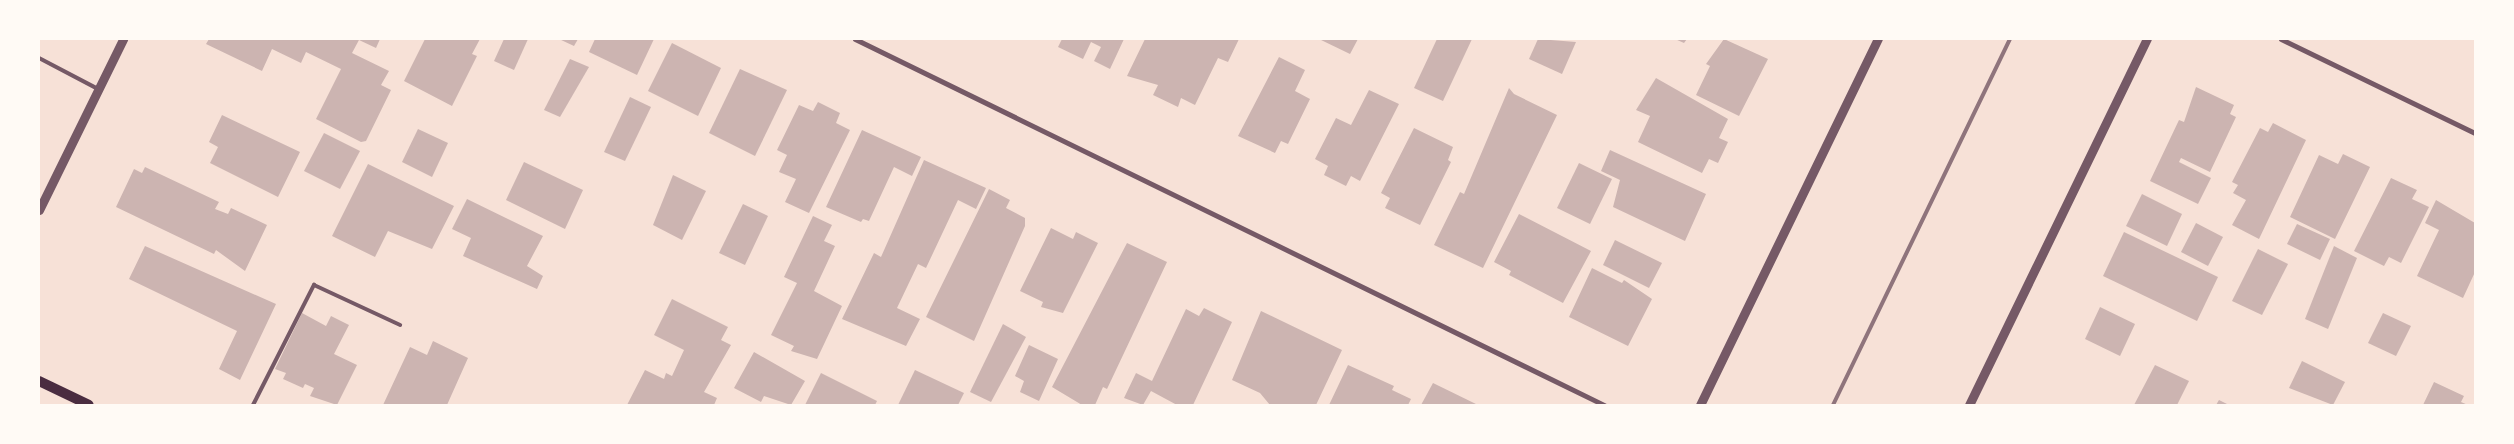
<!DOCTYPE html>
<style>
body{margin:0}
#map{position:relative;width:2514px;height:444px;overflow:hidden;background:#f7e1d7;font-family:Georgia,serif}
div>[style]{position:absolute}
.building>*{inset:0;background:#ccb4b1}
.service>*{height:4px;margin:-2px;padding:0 2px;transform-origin:2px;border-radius:2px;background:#755966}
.minor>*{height:5px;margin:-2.5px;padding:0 2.5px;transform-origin:2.5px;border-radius:2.5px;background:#755966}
.tertiary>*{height:9px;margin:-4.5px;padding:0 4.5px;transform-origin:4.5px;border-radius:4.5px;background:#755966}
.secondary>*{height:10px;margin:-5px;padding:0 5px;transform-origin:5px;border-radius:5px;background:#4a2c40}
.rail>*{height:4px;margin:-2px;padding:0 2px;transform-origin:2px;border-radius:2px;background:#8f747c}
span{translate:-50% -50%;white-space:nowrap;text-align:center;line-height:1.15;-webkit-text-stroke:4px #fffaf5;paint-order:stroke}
.frame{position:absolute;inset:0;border:40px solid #fffaf5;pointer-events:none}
</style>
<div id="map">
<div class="building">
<div style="clip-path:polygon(209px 39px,380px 39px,376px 48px,359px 40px,352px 53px,389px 71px,381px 85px,391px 90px,366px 141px,361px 142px,316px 119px,341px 69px,306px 52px,301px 63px,272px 49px,262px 71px,206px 44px)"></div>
<div style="clip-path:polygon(425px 39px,480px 39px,472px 54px,477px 56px,452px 106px,404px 81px)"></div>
<div style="clip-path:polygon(504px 39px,528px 39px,514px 70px,494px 61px)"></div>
<div style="clip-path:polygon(559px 39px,578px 39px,574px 46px)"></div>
<div style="clip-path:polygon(595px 39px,654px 39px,637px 75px,589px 52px)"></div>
<div style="clip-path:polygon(1062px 39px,1124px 39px,1110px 69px,1094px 61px,1101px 47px,1091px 42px,1083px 59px,1058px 47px)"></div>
<div style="clip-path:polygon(1145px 39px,1239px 39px,1228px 62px,1218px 58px,1195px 105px,1181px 98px,1178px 107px,1153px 95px,1158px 85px,1127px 76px)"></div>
<div style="clip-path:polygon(1319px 39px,1358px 39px,1350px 54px)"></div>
<div style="clip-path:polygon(1437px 39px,1472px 39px,1443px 101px,1414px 88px)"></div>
<div style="clip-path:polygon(1538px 39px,1576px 42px,1562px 74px,1529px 59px)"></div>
<div style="clip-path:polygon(1675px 39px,1687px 39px,1684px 43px)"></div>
<div style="clip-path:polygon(1724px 39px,1768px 59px,1739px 116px,1696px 95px,1710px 66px,1706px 64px)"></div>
<div style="clip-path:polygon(672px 43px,721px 68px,698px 116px,648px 91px)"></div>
<div style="clip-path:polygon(1279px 57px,1305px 70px,1295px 91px,1310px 99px,1288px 144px,1281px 141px,1275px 153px,1238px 136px)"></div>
<div style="clip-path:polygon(570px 59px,589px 67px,560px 117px,544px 110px)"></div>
<div style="clip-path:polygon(740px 69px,787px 90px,755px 156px,709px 133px)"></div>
<div style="clip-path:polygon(1656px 78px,1728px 119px,1719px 138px,1728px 142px,1718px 163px,1709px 159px,1702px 173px,1638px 142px,1650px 116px,1636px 110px)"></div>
<div style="clip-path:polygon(2196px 87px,2234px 105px,2230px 114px,2236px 117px,2210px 172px,2181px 158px,2179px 162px,2211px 178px,2198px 204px,2150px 181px,2179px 120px,2184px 122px)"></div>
<div style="clip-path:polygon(1509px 88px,1514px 94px,1557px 115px,1483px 268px,1434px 245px,1460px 192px,1464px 194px)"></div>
<div style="clip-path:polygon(1369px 90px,1399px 104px,1360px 181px,1351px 176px,1346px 186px,1324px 175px,1328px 166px,1315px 159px,1336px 118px,1351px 125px)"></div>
<div style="clip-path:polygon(630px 97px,651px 107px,625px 161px,604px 152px)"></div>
<div style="clip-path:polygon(818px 102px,840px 113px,836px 123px,850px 130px,809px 213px,785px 202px,796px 179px,779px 172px,787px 155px,777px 150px,799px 105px,813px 111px)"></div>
<div style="clip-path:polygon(222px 115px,300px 152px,278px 197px,210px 163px,218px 147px,209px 142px)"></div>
<div style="clip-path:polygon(2273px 123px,2306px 140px,2259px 239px,2232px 225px,2246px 200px,2233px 193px,2238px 185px,2232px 182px,2260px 128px,2268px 132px)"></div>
<div style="clip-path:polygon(1414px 128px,1453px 147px,1448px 160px,1451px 162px,1420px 225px,1385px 208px,1390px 198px,1381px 193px)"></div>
<div style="clip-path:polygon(418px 129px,448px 143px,432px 177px,402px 162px)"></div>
<div style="clip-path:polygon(862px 130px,921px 157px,912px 176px,894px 167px,869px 221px,863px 219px,861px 222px,826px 207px)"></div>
<div style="clip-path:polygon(324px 133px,360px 151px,340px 189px,304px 171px)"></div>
<div style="clip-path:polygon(1610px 150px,1706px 194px,1685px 241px,1613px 207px,1620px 180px,1601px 171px)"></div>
<div style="clip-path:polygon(2343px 154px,2370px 167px,2335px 239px,2290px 217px,2319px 155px,2338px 164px)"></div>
<div style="clip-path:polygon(924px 160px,986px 188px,976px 209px,958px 200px,926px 268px,918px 264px,897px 308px,920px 319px,906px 346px,842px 319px,874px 253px,881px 257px)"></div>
<div style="clip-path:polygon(524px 162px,583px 190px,565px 229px,506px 200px)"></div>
<div style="clip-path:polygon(1579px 163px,1612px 179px,1590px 224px,1557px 208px)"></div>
<div style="clip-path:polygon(368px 164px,454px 206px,432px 249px,388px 231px,375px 257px,332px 236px)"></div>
<div style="clip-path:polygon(145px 167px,219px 202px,215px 209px,228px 214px,231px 208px,267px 225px,245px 271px,216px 250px,214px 254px,116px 207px,134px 169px,142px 173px)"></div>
<div style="clip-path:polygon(673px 175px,706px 191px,682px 240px,653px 225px)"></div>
<div style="clip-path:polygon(2391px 178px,2417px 190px,2412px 199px,2429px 207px,2401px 263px,2389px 257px,2384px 266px,2354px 251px)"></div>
<div style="clip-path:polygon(989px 189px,1010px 200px,1006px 208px,1025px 218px,1025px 226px,974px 341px,926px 317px)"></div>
<div style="clip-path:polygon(2142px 194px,2182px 214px,2167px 246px,2126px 226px)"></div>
<div style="clip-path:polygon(467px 199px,543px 236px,527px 266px,543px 276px,537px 289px,463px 256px,471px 238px,452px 229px)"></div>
<div style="clip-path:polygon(2436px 200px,2475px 223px,2475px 272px,2463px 298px,2417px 276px,2439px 230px,2425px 223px)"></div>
<div style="clip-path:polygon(743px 204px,768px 216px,745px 265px,719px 253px)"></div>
<div style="clip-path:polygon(1519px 214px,1591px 251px,1563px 303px,1509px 275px,1511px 271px,1494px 262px)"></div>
<div style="clip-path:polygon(813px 216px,832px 225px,824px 241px,835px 246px,814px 291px,842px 306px,817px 359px,791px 351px,794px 346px,771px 335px,797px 283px,784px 277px)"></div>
<div style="clip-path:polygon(2196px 223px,2223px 237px,2208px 266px,2181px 252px)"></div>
<div style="clip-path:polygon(2297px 224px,2330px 239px,2320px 260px,2287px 244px)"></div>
<div style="clip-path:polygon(1051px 228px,1073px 239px,1076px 232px,1098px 243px,1063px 313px,1041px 307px,1043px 302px,1020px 291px)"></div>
<div style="clip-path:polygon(2124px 232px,2218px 277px,2197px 321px,2103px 276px)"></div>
<div style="clip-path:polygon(1615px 240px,1662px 263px,1649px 288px,1603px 265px)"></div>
<div style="clip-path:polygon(1127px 243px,1167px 262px,1107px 389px,1103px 387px,1095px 405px,1082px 405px,1052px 387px)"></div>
<div style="clip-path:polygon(145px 246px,276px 304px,240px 380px,219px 369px,237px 331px,129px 279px)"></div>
<div style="clip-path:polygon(2334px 246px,2357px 258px,2328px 329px,2305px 319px)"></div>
<div style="clip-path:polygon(2258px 249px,2288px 264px,2262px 315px,2232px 301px)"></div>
<div style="clip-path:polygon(1592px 268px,1622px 283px,1624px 280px,1652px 299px,1628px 346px,1569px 317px)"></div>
<div style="clip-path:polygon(672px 299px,728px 327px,721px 340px,731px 345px,704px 392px,717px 398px,714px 405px,627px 405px,645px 370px,664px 379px,666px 373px,672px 376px,684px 350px,654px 335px)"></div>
<div style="clip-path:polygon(2100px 307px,2135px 324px,2120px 356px,2085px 339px)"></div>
<div style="clip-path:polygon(1204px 308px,1232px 322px,1193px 405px,1177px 405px,1151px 391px,1143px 405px,1124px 398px,1136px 373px,1152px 381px,1186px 309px,1199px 316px)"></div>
<div style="clip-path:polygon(1261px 311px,1342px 350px,1316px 405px,1270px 405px,1260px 393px,1232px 380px)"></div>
<div style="clip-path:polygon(302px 313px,326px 326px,331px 316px,349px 325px,334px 354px,357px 365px,337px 405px,310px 396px,314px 388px,305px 384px,303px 388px,283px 379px,286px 373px,275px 369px)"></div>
<div style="clip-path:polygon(2383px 313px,2411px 326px,2396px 356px,2368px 343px)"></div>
<div style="clip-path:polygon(1003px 324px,1026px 337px,991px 402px,970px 392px)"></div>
<div style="clip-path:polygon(433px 341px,468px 358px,447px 405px,383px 405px,410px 347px,427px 355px)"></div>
<div style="clip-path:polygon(1029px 345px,1058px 359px,1039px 401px,1020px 392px,1024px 381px,1015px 376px)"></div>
<div style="clip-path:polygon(754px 352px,805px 381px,791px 405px,764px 396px,761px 402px,734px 388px)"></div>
<div style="clip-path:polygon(2302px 361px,2345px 382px,2333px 405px,2289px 388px)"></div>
<div style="clip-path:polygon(1348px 365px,1394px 386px,1392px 390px,1411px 399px,1408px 405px,1329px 405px)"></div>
<div style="clip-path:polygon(2155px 365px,2189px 381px,2177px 405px,2134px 405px)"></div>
<div style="clip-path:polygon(915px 370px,964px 393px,958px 405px,898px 405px)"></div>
<div style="clip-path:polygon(821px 373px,877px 401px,875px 405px,805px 405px)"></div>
<div style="clip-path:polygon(2434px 382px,2464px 396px,2461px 402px,2468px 405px,2423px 405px)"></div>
<div style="clip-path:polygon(1433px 383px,1478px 405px,1421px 405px)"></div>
<div style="clip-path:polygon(2219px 400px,2229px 405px,2216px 405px)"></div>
</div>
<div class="service">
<div style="left:39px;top:58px;width:67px;rotate:27.7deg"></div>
<div style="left:253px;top:405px;width:135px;rotate:-63.1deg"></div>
<div style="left:314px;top:285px;width:95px;rotate:24.9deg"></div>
</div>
<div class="minor">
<div style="left:855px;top:39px;width:834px;rotate:26.04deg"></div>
<div style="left:2281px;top:39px;width:216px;rotate:25.9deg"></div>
</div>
<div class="tertiary">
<div style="left:39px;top:210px;width:191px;rotate:-63.8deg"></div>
<div style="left:1700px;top:405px;width:407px;rotate:-64.1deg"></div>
<div style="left:1969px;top:405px;width:407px;rotate:-64.1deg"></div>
</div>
<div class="secondary">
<div style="left:39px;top:381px;width:55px;rotate:25.6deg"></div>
</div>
<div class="rail">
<div style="left:1833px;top:405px;width:407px;rotate:-64.2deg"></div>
</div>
<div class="frame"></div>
</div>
